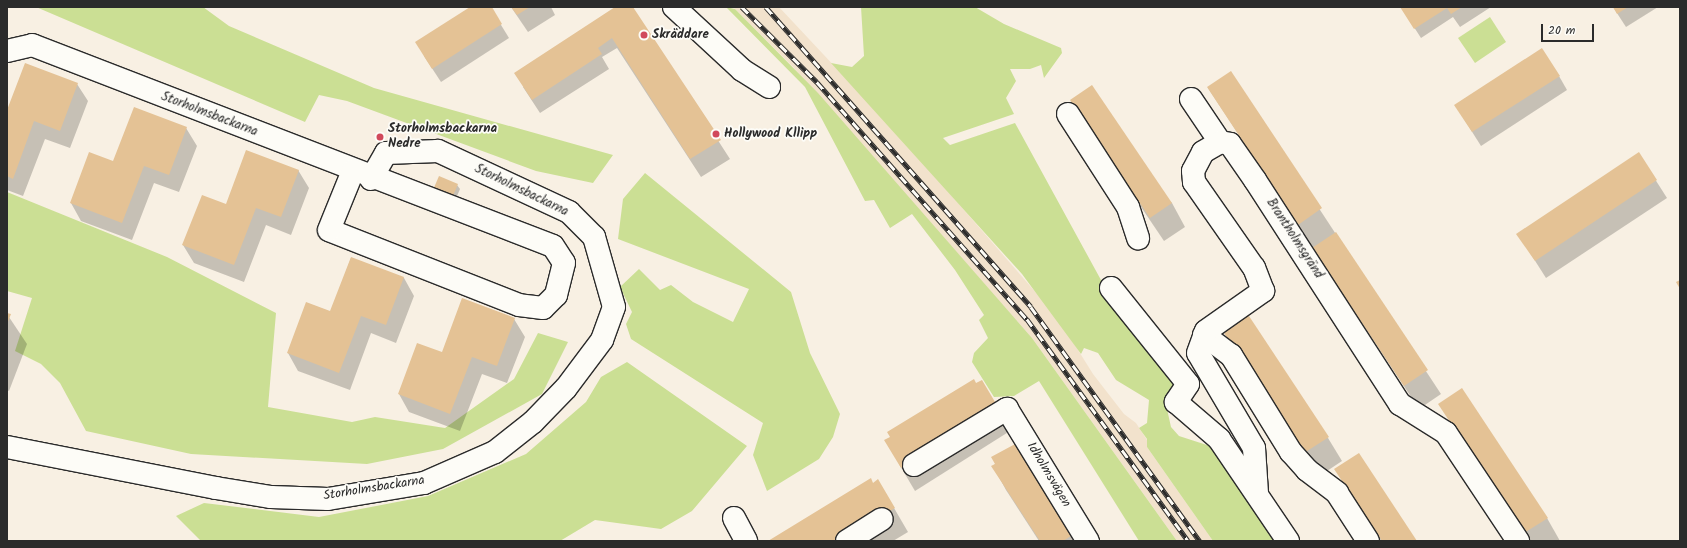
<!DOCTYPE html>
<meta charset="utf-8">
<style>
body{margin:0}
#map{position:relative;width:1687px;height:548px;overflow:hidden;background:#f8f0e3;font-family:Kalam,sans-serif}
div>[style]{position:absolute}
.built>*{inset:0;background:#f2e2cc}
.green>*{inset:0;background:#cbdf94}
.shadow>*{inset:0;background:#0003}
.building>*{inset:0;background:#e4c295}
.roads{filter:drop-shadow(1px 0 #2b2b2b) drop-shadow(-1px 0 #2b2b2b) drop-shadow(0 1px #2b2b2b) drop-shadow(0 -1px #2b2b2b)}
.minor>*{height:22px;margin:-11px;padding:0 11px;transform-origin:11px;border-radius:11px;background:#fdfcf7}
.rail>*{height:4.5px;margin-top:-2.25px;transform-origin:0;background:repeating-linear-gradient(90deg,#fdfcf7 0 9px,#2b2b2b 0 18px);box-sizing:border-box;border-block:1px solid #2b2b2b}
.dots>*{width:11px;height:11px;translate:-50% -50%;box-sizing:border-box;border:2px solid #fdfcf7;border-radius:50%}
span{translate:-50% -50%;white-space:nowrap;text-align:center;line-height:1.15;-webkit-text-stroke:3.5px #fdfcf7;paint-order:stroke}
.poi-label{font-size:13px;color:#2b2b2b;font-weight:700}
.left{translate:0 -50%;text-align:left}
.street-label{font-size:13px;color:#2b2b2b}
.frame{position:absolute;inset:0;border:8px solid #2b2b2b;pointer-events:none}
.scale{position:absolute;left:1541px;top:24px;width:53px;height:18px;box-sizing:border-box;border:2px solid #2b2b2b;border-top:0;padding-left:5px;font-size:12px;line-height:14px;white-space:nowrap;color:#2b2b2b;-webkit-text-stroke:3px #fdfcf7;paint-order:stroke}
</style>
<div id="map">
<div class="built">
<div style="clip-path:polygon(733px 7px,779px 7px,897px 133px,1058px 318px,1093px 374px,1124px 414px,1136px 423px,1147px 440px,1147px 447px,1213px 541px,1177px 541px,1032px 338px,793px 67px)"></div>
</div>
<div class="green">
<div style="clip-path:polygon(36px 7px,203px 7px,229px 26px,374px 88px,613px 155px,593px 183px,536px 171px,347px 101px,319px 95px,305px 122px)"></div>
<div style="clip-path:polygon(726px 7px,735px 9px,818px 93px,1032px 338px,1177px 541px,1139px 541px,1039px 381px,1014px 396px,994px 397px,972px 362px,974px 353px,988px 338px,979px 320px,984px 315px,955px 270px,912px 214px,890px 228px,874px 200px,865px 201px,805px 87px)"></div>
<div style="clip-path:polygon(861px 7px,975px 7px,1004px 24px,1061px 48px,1062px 53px,1044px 78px,1041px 65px,1030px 69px,1010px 69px,1016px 81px,1006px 98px,1014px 114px,943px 138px,950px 145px,1015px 123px,1101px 280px,1177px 382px,1167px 409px,1171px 427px,1179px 436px,1213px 447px,1277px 541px,1213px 541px,1147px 447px,1147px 439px,1139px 428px,1147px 423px,1149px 400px,1116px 380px,1098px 353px,1084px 348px,1081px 354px,1022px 274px,831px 63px,852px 67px,864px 56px)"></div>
<div style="clip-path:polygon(1490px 17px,1506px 42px,1475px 63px,1458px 38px)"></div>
<div style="clip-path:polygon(645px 173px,791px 292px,810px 353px,840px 414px,833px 437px,819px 459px,767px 491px,753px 455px,763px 423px,631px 339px,626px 324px,632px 312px,620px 287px,639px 269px,660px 290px,671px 285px,693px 302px,733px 322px,749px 289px,618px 239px,623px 199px)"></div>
<div style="clip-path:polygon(7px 192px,167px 257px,276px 313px,268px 407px,352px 422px,375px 417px,445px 428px,514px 379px,538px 333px,568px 342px,542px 394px,443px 449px,367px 464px,191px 454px,86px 431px,60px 383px,41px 364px,15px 351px,32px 298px,7px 291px)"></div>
<div style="clip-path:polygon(627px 362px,747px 446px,692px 511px,661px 529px,595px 520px,560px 541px,201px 541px,176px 516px,204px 503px,319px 517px,428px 496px,526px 454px,586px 402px,601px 377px)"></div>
</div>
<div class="shadow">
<div style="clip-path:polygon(472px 7px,490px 7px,509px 38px,441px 82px,424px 56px)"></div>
<div style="clip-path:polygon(511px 7px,551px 7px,555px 15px,528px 32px)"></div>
<div style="clip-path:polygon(617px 7px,632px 7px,730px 159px,701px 177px,617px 48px,602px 57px,609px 69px,540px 113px,523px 87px)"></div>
<div style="clip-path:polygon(1401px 7px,1491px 7px,1460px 27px,1453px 17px,1421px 38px)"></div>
<div style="clip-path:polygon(1613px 7px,1658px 7px,1626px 27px)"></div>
<div style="clip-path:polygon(1230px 73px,1441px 394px,1419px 409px,1208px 88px)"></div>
<div style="clip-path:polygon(1559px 76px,1567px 90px,1481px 146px,1464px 119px)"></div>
<div style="clip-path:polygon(77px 84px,88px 101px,70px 148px,45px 139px,23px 196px,7px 190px,7px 113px)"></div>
<div style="clip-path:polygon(1085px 124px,1172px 203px,1185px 227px,1164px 241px)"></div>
<div style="clip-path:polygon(186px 128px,197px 146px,179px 192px,154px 183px,132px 240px,81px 221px,71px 203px,114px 163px)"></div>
<div style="clip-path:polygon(1639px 154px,1667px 198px,1546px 278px,1518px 234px)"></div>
<div style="clip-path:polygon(298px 170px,309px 188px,291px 235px,266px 225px,244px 282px,194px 263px,183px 245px)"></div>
<div style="clip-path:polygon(439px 177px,457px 185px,460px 189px,455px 201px)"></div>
<div style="clip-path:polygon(351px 258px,404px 278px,414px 296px,396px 343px,371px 333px,350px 390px,298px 371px,288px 353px,307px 303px,331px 312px)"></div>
<div style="clip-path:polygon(7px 314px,27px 344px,9px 391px,7px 390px)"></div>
<div style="clip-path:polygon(514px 319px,525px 337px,507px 383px,482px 374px,460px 431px,409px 412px,399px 394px,442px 354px)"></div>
<div style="clip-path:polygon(1237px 354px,1328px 438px,1342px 461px,1318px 477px)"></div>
<div style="clip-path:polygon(974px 381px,1010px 431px,915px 491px,899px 464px)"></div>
<div style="clip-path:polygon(1440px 404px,1547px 518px,1560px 541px,1528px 541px)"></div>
<div style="clip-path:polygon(1017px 444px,1077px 541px,1039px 541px,1006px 490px,993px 466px)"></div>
<div style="clip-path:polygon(1336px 470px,1415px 541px,1381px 541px)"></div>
<div style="clip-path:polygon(873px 484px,894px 508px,908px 532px,893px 541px,769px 541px)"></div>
</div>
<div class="building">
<div style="clip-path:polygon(470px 7px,492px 7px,502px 24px,432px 69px,415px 42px)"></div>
<div style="clip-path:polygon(511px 7px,530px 7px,517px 15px)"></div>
<div style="clip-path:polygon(615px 7px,633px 7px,721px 140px,690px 159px,612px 38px,598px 48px,602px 54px,532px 100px,514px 73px)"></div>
<div style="clip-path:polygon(1400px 7px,1462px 7px,1451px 14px,1447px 8px,1414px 29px)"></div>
<div style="clip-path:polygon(1613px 7px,1628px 7px,1617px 14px)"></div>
<div style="clip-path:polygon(1542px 48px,1560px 76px,1472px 132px,1454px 105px)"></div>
<div style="clip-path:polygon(25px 63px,78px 83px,60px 131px,34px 121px,13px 179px,7px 176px,7px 110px)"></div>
<div style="clip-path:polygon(1231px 71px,1322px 208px,1298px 225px,1207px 87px)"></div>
<div style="clip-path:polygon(1092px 85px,1172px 203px,1150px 218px,1070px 100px)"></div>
<div style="clip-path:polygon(134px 107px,187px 127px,169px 175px,144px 166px,122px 223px,70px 203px,89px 152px,113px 161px)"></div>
<div style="clip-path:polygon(246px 150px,299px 170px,281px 217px,256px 208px,234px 265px,182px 245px,202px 195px,226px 204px)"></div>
<div style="clip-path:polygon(1639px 152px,1657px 180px,1535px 261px,1516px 234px)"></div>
<div style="clip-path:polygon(439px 176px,458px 184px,452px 198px,433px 190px)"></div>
<div style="clip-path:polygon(1336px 232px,1428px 370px,1404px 386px,1312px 248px)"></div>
<div style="clip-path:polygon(351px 257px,404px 277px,386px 325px,361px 316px,339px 373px,287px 353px,306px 302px,330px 311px)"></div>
<div style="clip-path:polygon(1680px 280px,1680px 289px,1676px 282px)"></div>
<div style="clip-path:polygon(462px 298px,515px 318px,497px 366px,472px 357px,450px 414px,398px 394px,417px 343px,442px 352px)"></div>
<div style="clip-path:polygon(7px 313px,11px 314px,7px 324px)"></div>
<div style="clip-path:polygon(1247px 313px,1329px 437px,1304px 453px,1222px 330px)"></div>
<div style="clip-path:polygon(974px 379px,976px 383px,982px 380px,998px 407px,901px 468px,884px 440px,890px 437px,887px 432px)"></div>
<div style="clip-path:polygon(1462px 388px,1548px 518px,1524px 533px,1438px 404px)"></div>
<div style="clip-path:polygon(1017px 443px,1074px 534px,1063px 541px,1040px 541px,991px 466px,995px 464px,991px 457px)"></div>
<div style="clip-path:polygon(1359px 453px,1417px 541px,1382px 541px,1334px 469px)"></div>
<div style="clip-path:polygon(871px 478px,873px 483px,878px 479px,895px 508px,840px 541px,768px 541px)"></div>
</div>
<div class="roads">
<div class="minor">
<div style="left:674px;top:7px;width:93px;rotate:42.8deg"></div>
<div style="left:742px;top:70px;width:32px;rotate:32deg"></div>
<div style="left:7px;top:51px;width:26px;rotate:-13deg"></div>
<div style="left:32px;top:45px;width:558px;rotate:21.1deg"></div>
<div style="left:553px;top:246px;width:20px;rotate:57deg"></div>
<div style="left:564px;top:263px;width:33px;rotate:104deg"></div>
<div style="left:556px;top:295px;width:18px;rotate:135deg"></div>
<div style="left:543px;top:308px;width:24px;rotate:-173deg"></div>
<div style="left:519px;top:305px;width:204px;rotate:-158.5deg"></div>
<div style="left:329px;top:230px;width:64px;rotate:-67.9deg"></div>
<div style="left:1191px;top:99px;width:52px;rotate:56deg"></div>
<div style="left:1068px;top:114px;width:111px;rotate:57.2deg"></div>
<div style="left:1128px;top:207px;width:33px;rotate:72deg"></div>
<div style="left:1111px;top:288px;width:123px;rotate:51.3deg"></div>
<div style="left:1188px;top:384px;width:22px;rotate:124deg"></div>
<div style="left:1176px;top:402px;width:57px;rotate:40.7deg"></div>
<div style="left:1219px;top:439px;width:123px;rotate:55.9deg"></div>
<div style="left:1204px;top:335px;width:34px;rotate:37deg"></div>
<div style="left:1231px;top:355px;width:114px;rotate:58.3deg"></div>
<div style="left:1291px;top:452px;width:24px;rotate:48deg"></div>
<div style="left:1307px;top:470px;width:38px;rotate:37deg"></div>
<div style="left:1337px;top:493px;width:57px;rotate:57.1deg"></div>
<div style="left:7px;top:447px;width:213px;rotate:11.1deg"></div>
<div style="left:216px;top:488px;width:56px;rotate:9.3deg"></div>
<div style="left:271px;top:497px;width:57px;rotate:2deg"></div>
<div style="left:328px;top:499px;width:97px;rotate:-9.5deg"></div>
<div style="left:424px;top:483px;width:77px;rotate:-23.6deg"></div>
<div style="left:495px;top:452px;width:48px;rotate:-38.3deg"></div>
<div style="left:533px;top:422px;width:47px;rotate:-45.9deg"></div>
<div style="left:566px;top:388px;width:60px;rotate:-53.1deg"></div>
<div style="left:602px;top:340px;width:35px;rotate:-70deg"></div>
<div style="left:614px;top:307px;width:73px;rotate:-105.9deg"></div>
<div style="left:594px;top:237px;width:35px;rotate:-135deg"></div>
<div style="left:569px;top:212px;width:145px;rotate:-155deg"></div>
<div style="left:438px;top:151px;width:52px;rotate:177.8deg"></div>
<div style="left:386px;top:153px;width:30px;rotate:120deg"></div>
<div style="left:914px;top:465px;width:109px;rotate:-31.1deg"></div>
<div style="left:1007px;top:409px;width:155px;rotate:58.5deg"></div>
<div style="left:1257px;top:493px;width:45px;rotate:-93.8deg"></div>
<div style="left:1254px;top:448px;width:110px;rotate:-120.5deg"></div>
<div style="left:1198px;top:353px;width:23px;rotate:-70deg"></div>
<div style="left:1206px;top:331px;width:70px;rotate:-35.1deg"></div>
<div style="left:1263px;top:291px;width:25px;rotate:-111deg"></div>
<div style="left:1254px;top:268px;width:105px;rotate:-124.9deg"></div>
<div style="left:1194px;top:182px;width:11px;rotate:-95deg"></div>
<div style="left:1193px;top:171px;width:21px;rotate:-62deg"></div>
<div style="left:1203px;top:152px;width:20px;rotate:-30deg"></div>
<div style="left:1220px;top:142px;width:10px;rotate:11deg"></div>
<div style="left:1230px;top:144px;width:44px;rotate:55.2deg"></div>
<div style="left:1255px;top:180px;width:267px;rotate:57.1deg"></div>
<div style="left:1400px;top:404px;width:54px;rotate:32.2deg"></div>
<div style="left:1446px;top:433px;width:130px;rotate:56.3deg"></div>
<div style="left:734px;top:518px;width:26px;rotate:62deg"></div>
<div style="left:847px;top:541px;width:41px;rotate:-32.2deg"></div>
</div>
</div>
<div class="rail">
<div style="left:742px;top:7px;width:106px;rotate:45deg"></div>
<div style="left:817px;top:82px;width:317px;rotate:48.5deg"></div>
<div style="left:1027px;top:319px;width:274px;rotate:54deg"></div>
<div style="left:766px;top:7px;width:400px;rotate:48.5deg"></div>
<div style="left:1031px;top:307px;width:289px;rotate:54.2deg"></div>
</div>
<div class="dots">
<div style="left:644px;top:35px;background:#d1495b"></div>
<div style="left:716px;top:134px;background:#d1495b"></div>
<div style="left:380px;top:137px;background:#d1495b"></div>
</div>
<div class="poi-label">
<span class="left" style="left:652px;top:35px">Skräddare</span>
<span class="left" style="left:388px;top:137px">Storholmsbackarna<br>Nedre</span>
<span class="left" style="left:724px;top:134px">Hollywood Kllipp</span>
</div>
<div class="street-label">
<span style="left:209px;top:115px;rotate:21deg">Storholmsbackarna</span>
<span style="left:521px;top:191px;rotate:26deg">Storholmsbackarna</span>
<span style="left:1294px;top:239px;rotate:57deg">Brantholmsgränd</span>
<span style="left:1048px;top:475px;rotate:59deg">Idholmsvägen</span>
<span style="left:374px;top:489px;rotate:-9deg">Storholmsbackarna</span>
</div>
<div class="frame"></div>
<div class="scale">20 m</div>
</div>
